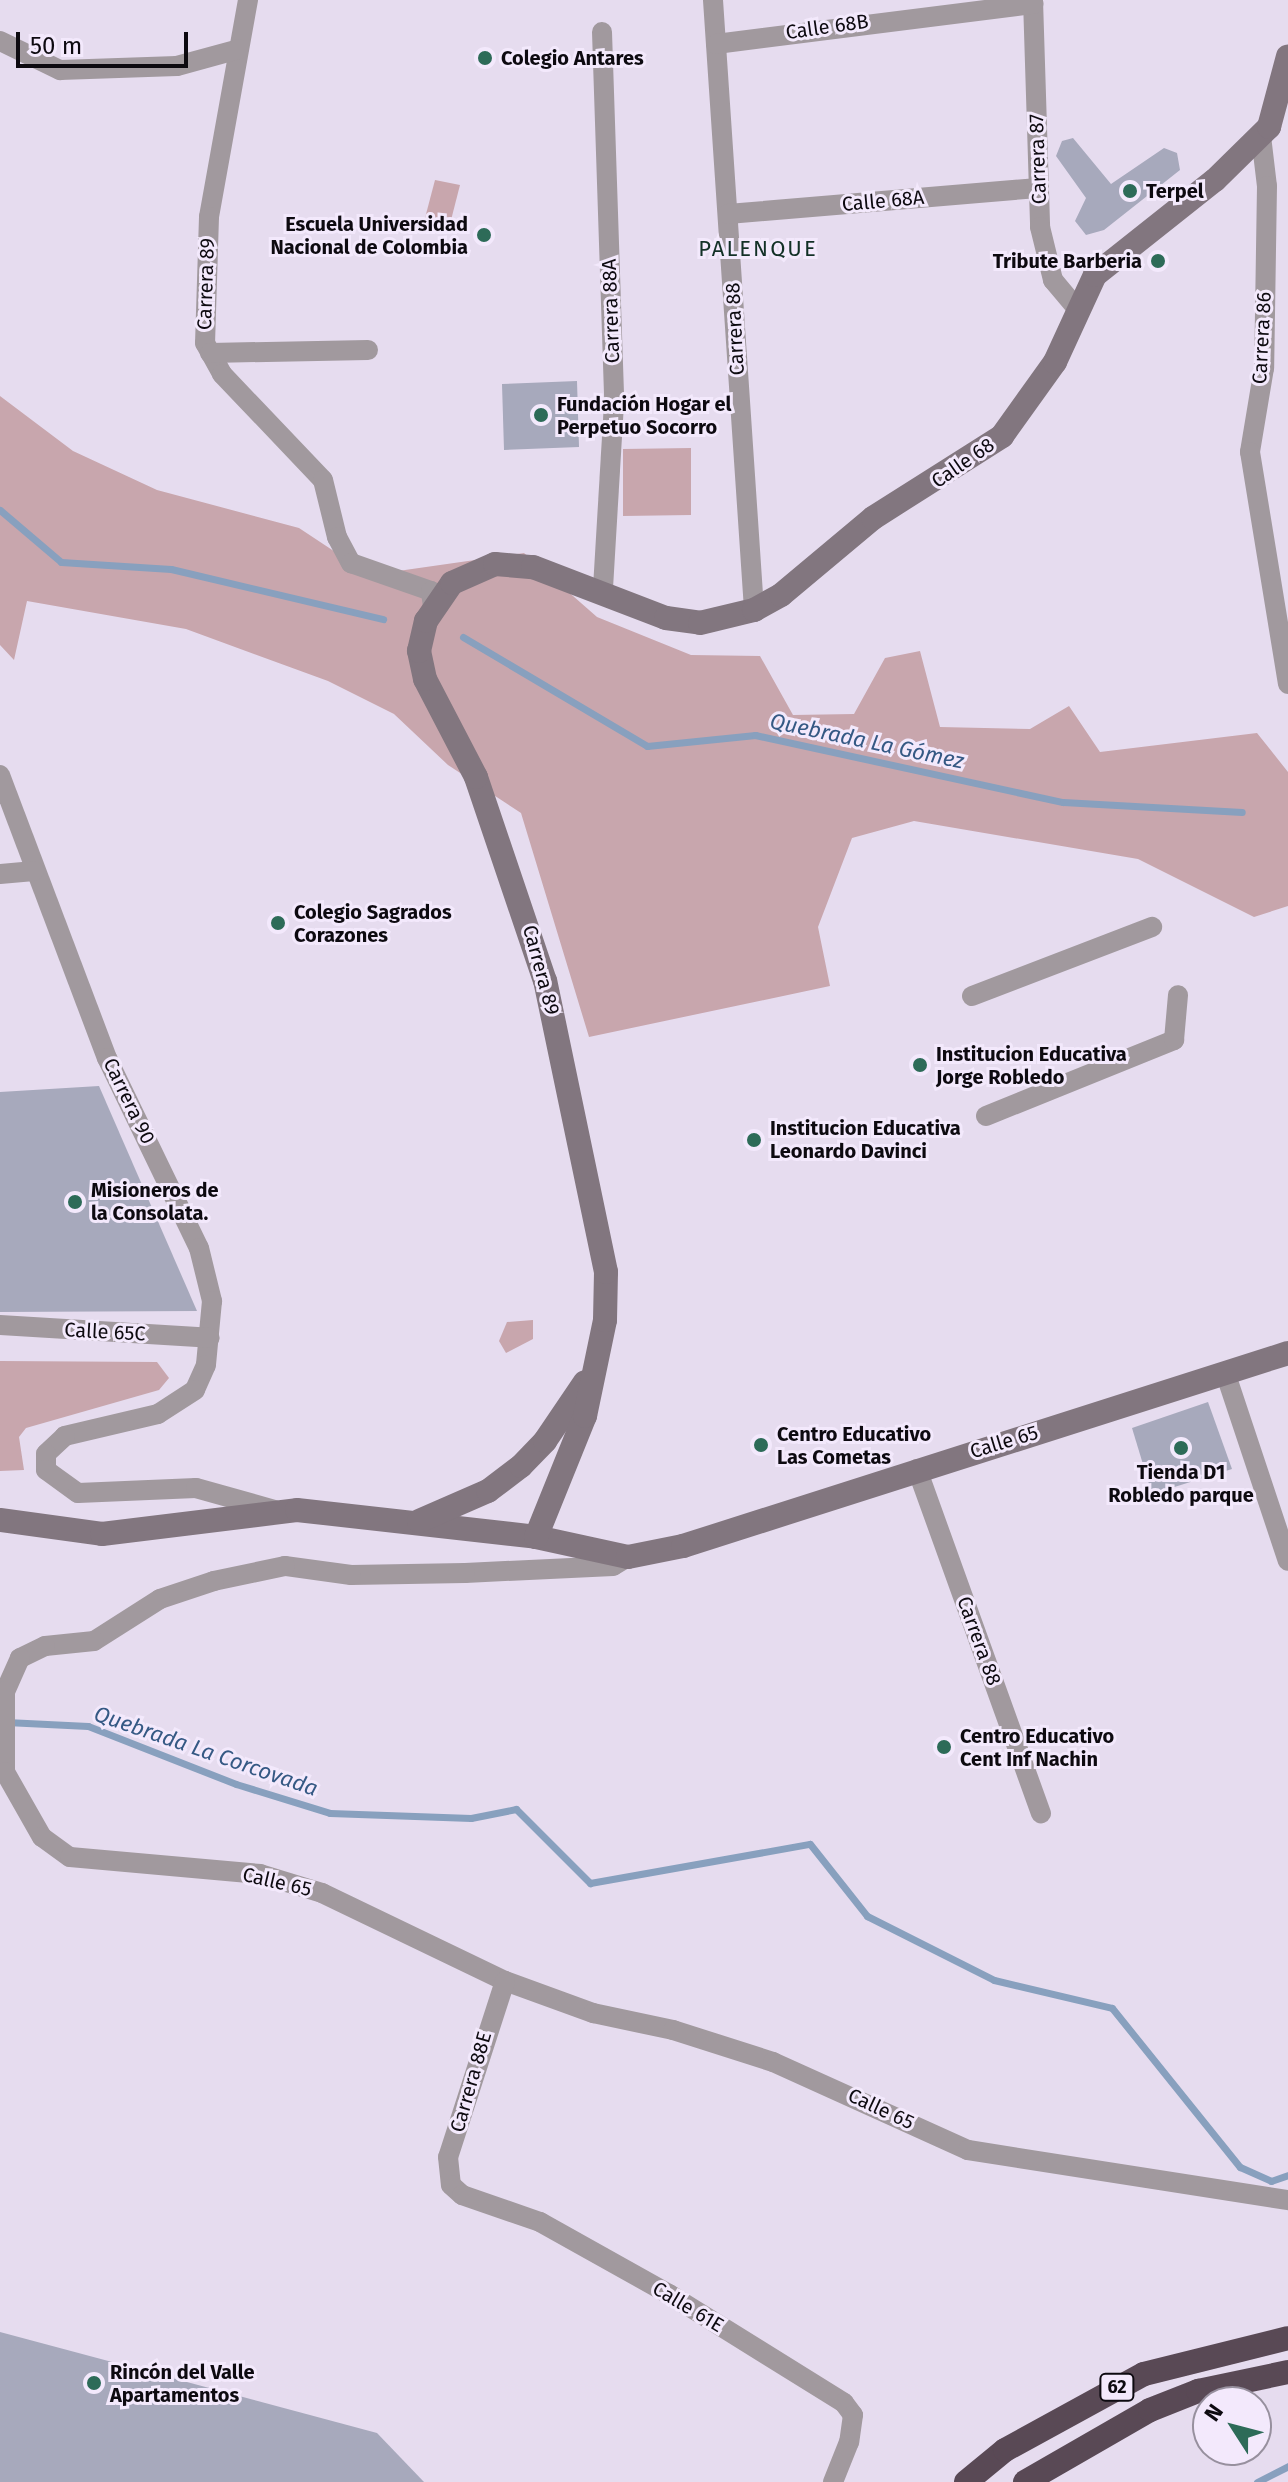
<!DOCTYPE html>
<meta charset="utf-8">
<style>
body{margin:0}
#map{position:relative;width:1288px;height:2482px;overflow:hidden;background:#e6dcef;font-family:"Fira Sans",sans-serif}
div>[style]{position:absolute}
.green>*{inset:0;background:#c8a6ad}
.stream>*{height:7px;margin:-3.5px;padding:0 3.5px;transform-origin:3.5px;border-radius:3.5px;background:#88a0be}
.building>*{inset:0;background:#a7a9bc}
.street>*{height:20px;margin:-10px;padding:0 10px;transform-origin:10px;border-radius:10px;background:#a1999e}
.secondary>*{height:24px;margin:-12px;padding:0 12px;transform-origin:12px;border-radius:12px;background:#82767f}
.highway>*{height:24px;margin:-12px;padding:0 12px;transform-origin:12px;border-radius:12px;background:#594955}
.dots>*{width:22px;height:22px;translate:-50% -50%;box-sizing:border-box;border:4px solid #f3e9fc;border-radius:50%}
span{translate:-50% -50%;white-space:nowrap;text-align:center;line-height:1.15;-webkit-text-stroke:6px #f3e9fc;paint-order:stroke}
.shield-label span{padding:2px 6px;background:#f3e9fc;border:2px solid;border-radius:6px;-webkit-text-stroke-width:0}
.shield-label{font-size:18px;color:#0d0a10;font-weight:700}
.street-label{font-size:20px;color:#0d0a10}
.poi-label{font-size:20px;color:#0d0a10;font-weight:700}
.left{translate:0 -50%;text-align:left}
.right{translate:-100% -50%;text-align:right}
.neighbourhood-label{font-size:22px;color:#133127;letter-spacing:2px}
.water-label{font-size:22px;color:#355984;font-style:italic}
.north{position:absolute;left:1192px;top:2386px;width:80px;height:80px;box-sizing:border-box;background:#f3e9fc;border:2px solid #97909e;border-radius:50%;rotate:306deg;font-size:22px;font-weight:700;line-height:32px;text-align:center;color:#0d0a10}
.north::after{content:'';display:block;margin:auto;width:28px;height:36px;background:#2d6b58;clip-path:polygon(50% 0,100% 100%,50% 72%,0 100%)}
.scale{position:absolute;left:16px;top:32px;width:172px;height:36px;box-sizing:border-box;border:4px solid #0d0a10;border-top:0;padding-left:10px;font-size:24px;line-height:28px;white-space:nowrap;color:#0d0a10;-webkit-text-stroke:6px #f3e9fc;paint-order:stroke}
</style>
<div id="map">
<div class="green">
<div style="clip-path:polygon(435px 180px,460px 185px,450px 224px,425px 218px)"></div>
<div style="clip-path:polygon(0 396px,73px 451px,157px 490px,299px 528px,370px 575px,524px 553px,597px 617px,691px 655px,760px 656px,793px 715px,854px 714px,885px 658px,920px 651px,940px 727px,1030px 729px,1069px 706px,1100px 752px,1257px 733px,1288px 772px,1288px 906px,1254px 917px,1138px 859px,914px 821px,852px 838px,818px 927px,830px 986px,589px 1037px,521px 813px,448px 765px,394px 714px,328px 681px,186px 629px,27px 601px,14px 660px,0 645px)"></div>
<div style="clip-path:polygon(691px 448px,691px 515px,623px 516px,623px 449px)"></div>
<div style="clip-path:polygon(533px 1320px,533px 1339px,506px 1353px,499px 1341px,507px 1322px)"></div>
<div style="clip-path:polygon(0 1361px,157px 1362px,169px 1378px,159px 1390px,26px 1428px,19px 1437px,24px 1470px,0 1471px)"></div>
</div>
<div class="stream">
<div style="left:0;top:510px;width:80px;rotate:40.4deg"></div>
<div style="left:61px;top:562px;width:110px;rotate:3.6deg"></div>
<div style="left:171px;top:569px;width:218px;rotate:13.3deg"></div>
<div style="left:463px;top:637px;width:214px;rotate:30.6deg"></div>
<div style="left:647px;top:746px;width:109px;rotate:-5.8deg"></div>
<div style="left:755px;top:735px;width:315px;rotate:12.3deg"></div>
<div style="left:1063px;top:802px;width:179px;rotate:3.2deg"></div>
<div style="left:6px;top:1722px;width:82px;rotate:2.8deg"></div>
<div style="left:88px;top:1726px;width:159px;rotate:21.4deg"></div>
<div style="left:236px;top:1784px;width:98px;rotate:17.1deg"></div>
<div style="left:330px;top:1813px;width:141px;rotate:2deg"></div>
<div style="left:471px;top:1818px;width:46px;rotate:-11.3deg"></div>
<div style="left:516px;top:1809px;width:105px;rotate:45deg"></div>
<div style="left:590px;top:1883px;width:223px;rotate:-10.1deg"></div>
<div style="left:810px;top:1844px;width:92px;rotate:51.6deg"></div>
<div style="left:867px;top:1916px;width:142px;rotate:26.7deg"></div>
<div style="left:994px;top:1980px;width:121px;rotate:13.3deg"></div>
<div style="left:1112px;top:2008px;width:204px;rotate:51.2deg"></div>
<div style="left:1240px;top:2167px;width:34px;rotate:24deg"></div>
<div style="left:1271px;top:2181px;width:18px;rotate:-19deg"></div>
<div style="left:1257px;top:2482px;width:35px;rotate:-27deg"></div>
</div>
<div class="building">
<div style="clip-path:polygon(1073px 138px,1111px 184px,1164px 148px,1177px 153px,1180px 170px,1104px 230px,1086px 235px,1075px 221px,1086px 198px,1056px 156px,1062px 141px)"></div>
<div style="clip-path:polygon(577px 381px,579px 447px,504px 450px,502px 384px)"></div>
<div style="clip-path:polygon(99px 1086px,197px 1311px,0 1312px,0 1092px)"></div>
<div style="clip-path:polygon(1208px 1402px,1232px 1469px,1152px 1494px,1132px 1428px)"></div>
<div style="clip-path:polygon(0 2332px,377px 2433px,424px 2482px,0 2482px)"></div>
</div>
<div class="street">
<div style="left:248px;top:0;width:220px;rotate:100.2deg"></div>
<div style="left:209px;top:217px;width:126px;rotate:91.8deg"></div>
<div style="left:205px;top:343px;width:35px;rotate:61deg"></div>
<div style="left:222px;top:374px;width:146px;rotate:46.4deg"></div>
<div style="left:323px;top:480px;width:59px;rotate:76.2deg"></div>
<div style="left:337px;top:537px;width:30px;rotate:62deg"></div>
<div style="left:351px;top:563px;width:85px;rotate:19.3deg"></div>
<div style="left:431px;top:591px;width:16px;rotate:83deg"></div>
<div style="left:713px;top:0;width:611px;rotate:86.15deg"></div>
<div style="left:1033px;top:0;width:227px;rotate:88.2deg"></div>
<div style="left:1040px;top:227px;width:55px;rotate:76.2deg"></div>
<div style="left:1053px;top:280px;width:35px;rotate:50deg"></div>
<div style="left:602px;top:32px;width:371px;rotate:88.1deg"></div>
<div style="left:614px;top:403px;width:187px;rotate:93.4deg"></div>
<div style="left:0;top:41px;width:67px;rotate:25.8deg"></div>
<div style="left:60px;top:70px;width:117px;rotate:-2deg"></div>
<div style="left:177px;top:66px;width:64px;rotate:-15.3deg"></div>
<div style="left:716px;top:44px;width:320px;rotate:-7.2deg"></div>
<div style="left:1261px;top:136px;width:50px;rotate:83.2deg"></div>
<div style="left:1267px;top:186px;width:182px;rotate:90.9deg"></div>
<div style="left:1264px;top:368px;width:85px;rotate:99.5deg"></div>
<div style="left:1250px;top:452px;width:235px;rotate:80.7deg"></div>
<div style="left:728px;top:214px;width:311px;rotate:-4.8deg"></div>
<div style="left:210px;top:353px;width:158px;rotate:-1.1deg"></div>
<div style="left:0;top:775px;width:303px;rotate:69.3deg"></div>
<div style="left:107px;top:1058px;width:211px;rotate:64.2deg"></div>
<div style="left:199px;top:1248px;width:55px;rotate:76.2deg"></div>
<div style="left:212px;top:1301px;width:64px;rotate:95.4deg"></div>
<div style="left:206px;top:1365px;width:27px;rotate:114deg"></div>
<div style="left:195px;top:1390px;width:44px;rotate:147deg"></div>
<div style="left:158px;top:1414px;width:96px;rotate:166.7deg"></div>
<div style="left:65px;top:1436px;width:26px;rotate:137deg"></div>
<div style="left:46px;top:1454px;width:16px;rotate:90deg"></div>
<div style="left:46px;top:1470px;width:39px;rotate:36deg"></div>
<div style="left:78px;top:1493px;width:118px;rotate:-2.4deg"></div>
<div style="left:196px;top:1488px;width:82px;rotate:15.6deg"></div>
<div style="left:0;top:874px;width:34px;rotate:-5deg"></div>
<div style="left:972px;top:996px;width:193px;rotate:-21deg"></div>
<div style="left:986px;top:1116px;width:203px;rotate:-22deg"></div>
<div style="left:1174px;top:1040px;width:45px;rotate:-84.9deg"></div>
<div style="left:0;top:1325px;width:210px;rotate:3.5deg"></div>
<div style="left:1225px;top:1372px;width:199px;rotate:71.6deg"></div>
<div style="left:917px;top:1469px;width:366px;rotate:70.2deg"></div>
<div style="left:628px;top:1557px;width:17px;rotate:149deg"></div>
<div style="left:613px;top:1566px;width:148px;rotate:177.3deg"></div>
<div style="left:465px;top:1573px;width:114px;rotate:179deg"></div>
<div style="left:351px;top:1575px;width:67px;rotate:-172.2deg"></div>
<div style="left:285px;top:1566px;width:73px;rotate:168.1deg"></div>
<div style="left:214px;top:1581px;width:57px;rotate:161.6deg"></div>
<div style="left:160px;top:1599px;width:78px;rotate:147.5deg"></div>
<div style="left:94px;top:1641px;width:49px;rotate:174.2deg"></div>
<div style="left:45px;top:1646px;width:28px;rotate:154deg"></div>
<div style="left:20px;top:1658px;width:36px;rotate:114deg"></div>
<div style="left:5px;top:1691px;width:81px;rotate:90deg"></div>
<div style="left:5px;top:1772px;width:75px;rotate:60.4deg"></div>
<div style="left:42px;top:1837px;width:34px;rotate:36deg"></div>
<div style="left:70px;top:1857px;width:191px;rotate:5.1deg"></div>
<div style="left:260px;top:1874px;width:65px;rotate:17deg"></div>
<div style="left:322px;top:1893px;width:203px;rotate:25.7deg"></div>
<div style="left:505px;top:1981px;width:94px;rotate:20deg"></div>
<div style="left:593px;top:2013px;width:82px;rotate:12deg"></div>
<div style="left:673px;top:2030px;width:105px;rotate:17.7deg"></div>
<div style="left:773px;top:2062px;width:214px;rotate:24.3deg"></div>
<div style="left:968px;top:2150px;width:324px;rotate:8.9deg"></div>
<div style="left:505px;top:1981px;width:185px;rotate:107.9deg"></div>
<div style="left:448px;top:2157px;width:28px;rotate:84deg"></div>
<div style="left:451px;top:2185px;width:15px;rotate:42deg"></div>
<div style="left:462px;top:2195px;width:83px;rotate:19.1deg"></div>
<div style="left:540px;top:2222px;width:148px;rotate:29.2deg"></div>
<div style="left:669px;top:2294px;width:206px;rotate:31.9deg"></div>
<div style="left:844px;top:2403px;width:15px;rotate:53deg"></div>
<div style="left:853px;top:2415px;width:27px;rotate:98deg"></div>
<div style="left:849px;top:2442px;width:43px;rotate:111.8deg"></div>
</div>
<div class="secondary">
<div style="left:0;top:1520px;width:103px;rotate:7.8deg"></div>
<div style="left:102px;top:1534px;width:196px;rotate:-7deg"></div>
<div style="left:297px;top:1510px;width:241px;rotate:6.4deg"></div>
<div style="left:536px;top:1537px;width:94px;rotate:12.3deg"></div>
<div style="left:628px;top:1557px;width:56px;rotate:-11.3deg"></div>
<div style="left:683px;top:1546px;width:635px;rotate:-17.69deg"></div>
<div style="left:419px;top:1521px;width:75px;rotate:-23.5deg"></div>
<div style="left:488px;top:1491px;width:41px;rotate:-37.1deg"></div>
<div style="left:521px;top:1466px;width:35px;rotate:-46deg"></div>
<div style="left:545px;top:1441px;width:71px;rotate:-55.9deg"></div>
<div style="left:536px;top:1537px;width:131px;rotate:-68deg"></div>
<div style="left:585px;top:1416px;width:98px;rotate:-78.2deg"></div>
<div style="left:605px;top:1320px;width:48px;rotate:-88.8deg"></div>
<div style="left:606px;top:1272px;width:297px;rotate:-101.8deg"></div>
<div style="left:545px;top:981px;width:215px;rotate:-108.7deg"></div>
<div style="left:476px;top:777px;width:110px;rotate:-117.5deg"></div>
<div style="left:425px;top:679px;width:29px;rotate:-102deg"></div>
<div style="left:419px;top:651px;width:31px;rotate:-77deg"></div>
<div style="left:426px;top:621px;width:46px;rotate:-55.6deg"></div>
<div style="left:452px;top:583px;width:47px;rotate:-23.8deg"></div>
<div style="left:495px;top:564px;width:38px;rotate:5deg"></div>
<div style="left:533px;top:567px;width:142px;rotate:21deg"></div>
<div style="left:666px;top:618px;width:34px;rotate:8deg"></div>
<div style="left:700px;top:623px;width:56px;rotate:-13.5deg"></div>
<div style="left:754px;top:610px;width:31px;rotate:-29deg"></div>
<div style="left:781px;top:595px;width:120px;rotate:-39.9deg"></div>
<div style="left:873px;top:518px;width:153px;rotate:-32.4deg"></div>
<div style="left:1002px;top:436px;width:91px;rotate:-54.4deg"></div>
<div style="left:1055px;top:362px;width:96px;rotate:-65.3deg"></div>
<div style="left:1095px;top:275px;width:153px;rotate:-38.4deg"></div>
<div style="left:1215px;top:180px;width:76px;rotate:-44.5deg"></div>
<div style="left:1269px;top:127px;width:73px;rotate:-75deg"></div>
</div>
<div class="highway">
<div style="left:966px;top:2482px;width:50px;rotate:-39.4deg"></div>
<div style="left:1005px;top:2450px;width:158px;rotate:-28.7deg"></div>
<div style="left:1144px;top:2374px;width:148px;rotate:-14deg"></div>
<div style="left:1025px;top:2482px;width:144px;rotate:-29.9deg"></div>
<div style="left:1150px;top:2410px;width:52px;rotate:-21.6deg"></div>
<div style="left:1198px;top:2391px;width:92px;rotate:-11.9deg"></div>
</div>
<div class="dots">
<div style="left:485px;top:58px;background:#2d6b58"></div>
<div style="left:1130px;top:191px;background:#2d6b58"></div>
<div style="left:484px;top:235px;background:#2d6b58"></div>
<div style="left:1158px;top:261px;background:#2d6b58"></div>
<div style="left:541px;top:415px;background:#2d6b58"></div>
<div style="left:278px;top:923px;background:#2d6b58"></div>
<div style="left:920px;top:1065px;background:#2d6b58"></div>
<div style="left:754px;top:1140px;background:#2d6b58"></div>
<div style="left:75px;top:1202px;background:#2d6b58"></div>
<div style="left:761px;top:1445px;background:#2d6b58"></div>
<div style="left:1181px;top:1448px;background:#2d6b58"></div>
<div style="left:944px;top:1747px;background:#2d6b58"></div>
<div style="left:94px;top:2383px;background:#2d6b58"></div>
</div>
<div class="shield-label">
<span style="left:1117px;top:2387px">62</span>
</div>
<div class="street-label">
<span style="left:827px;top:27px;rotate:-8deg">Calle 68B</span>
<span style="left:1038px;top:159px;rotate:-92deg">Carrera 87</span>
<span style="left:883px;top:201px;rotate:-5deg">Calle 68A</span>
<span style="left:206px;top:284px;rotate:-88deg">Carrera 89</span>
<span style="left:611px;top:311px;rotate:-92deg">Carrera 88A</span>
<span style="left:735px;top:329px;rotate:-93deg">Carrera 88</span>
<span style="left:1262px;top:338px;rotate:-87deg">Carrera 86</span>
<span style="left:963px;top:463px;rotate:-35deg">Calle 68</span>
<span style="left:541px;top:970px;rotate:75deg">Carrera 89</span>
<span style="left:129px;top:1101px;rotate:64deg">Carrera 90</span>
<span style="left:105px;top:1332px;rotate:3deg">Calle 65C</span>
<span style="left:1004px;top:1442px;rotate:-17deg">Calle 65</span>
<span style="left:979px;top:1641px;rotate:70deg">Carrera 88</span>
<span style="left:277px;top:1882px;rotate:13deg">Calle 65</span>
<span style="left:471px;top:2082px;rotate:-74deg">Carrera 88E</span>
<span style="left:881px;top:2109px;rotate:25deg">Calle 65</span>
<span style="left:688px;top:2307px;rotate:31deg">Calle 61E</span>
</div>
<div class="poi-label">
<span class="left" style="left:501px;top:58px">Colegio Antares</span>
<span class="left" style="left:1146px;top:191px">Terpel</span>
<span class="right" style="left:468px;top:236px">Escuela Universidad<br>Nacional de Colombia</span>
<span class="right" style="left:1142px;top:261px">Tribute Barberia</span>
<span class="left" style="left:557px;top:416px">Fundación Hogar el<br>Perpetuo Socorro</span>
<span class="left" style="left:294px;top:924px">Colegio Sagrados<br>Corazones</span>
<span class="left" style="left:936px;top:1066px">Institucion Educativa<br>Jorge Robledo</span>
<span class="left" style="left:770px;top:1140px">Institucion Educativa<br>Leonardo Davinci</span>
<span class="left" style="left:91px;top:1202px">Misioneros de<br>la Consolata.</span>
<span class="left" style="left:777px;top:1446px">Centro Educativo<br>Las Cometas</span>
<span style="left:1181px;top:1484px">Tienda D1<br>Robledo parque</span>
<span class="left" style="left:960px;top:1748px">Centro Educativo<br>Cent Inf Nachin</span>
<span class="left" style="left:110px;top:2384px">Rincón del Valle<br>Apartamentos</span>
</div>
<div class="neighbourhood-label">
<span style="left:758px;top:249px">PALENQUE</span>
</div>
<div class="water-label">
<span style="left:867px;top:741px;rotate:12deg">Quebrada La Gómez</span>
<span style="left:206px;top:1751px;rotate:19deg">Quebrada La Corcovada</span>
</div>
<div class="north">N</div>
<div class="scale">50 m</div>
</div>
